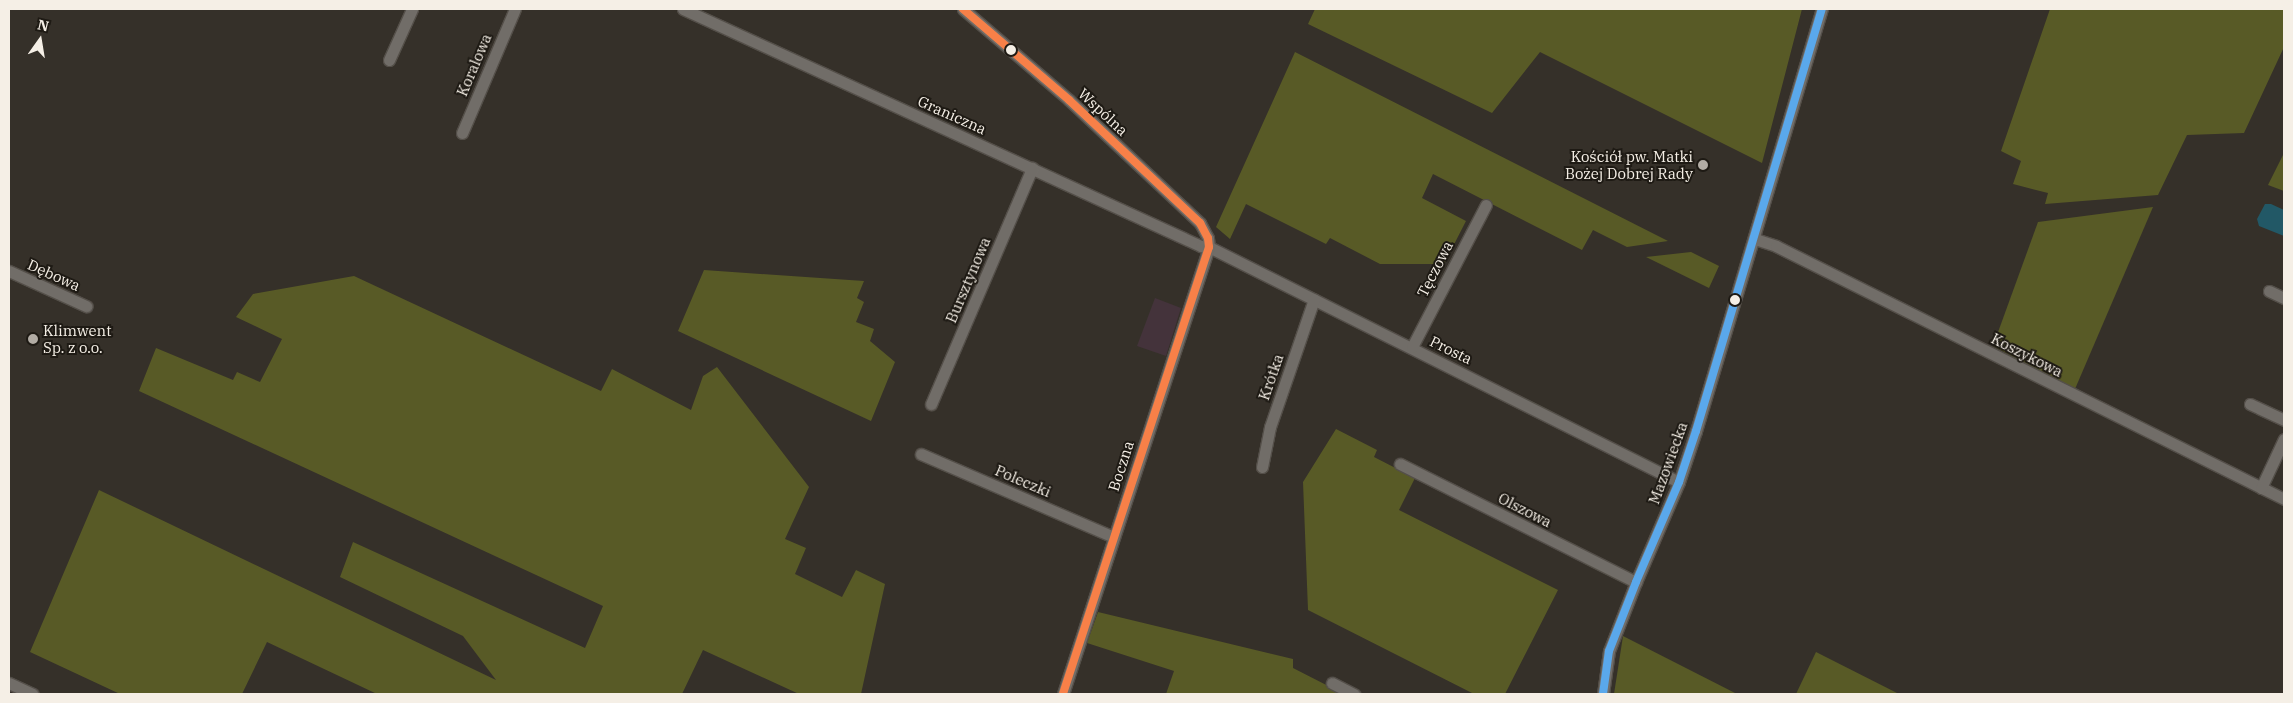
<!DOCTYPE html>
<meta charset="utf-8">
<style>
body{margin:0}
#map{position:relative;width:2293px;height:703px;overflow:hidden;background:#353029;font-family:"IBM Plex Serif",serif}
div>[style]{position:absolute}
.commercial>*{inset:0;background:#44333b}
.forest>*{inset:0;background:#585a26}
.water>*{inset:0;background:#225866}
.roads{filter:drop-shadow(1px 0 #544f49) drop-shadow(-1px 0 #544f49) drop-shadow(0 1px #544f49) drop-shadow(0 -1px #544f49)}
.minor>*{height:11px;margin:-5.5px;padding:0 5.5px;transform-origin:5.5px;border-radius:5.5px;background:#716d68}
.bus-1>*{height:8px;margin:-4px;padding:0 4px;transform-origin:4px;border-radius:4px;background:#5aa8eb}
.bus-2>*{height:8px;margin:-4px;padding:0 4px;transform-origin:4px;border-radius:4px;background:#f78048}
.dots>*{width:14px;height:14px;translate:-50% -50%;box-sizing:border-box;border:2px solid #1e1a14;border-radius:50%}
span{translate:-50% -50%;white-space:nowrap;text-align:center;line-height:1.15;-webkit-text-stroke:4px #1e1a14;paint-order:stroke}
.street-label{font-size:15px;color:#f5efe6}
.poi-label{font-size:15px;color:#f5efe6}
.right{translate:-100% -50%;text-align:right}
.left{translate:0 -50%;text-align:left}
.frame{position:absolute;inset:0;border:10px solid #f5efe6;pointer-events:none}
.north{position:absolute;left:15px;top:15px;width:50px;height:50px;-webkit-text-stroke:4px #1e1a14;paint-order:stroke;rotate:13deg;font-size:14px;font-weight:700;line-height:20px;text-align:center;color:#f5efe6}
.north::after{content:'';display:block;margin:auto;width:18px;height:22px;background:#f5efe6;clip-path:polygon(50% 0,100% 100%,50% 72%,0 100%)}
</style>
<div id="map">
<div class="commercial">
<div style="clip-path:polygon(1155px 298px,1181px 308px,1166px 356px,1137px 346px)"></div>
</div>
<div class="forest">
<div style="clip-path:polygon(1315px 9px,1802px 9px,1762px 163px,1540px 52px,1492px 113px,1308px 24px)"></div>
<div style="clip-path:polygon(2050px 9px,2284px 9px,2284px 47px,2244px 133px,2187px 135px,2158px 195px,2045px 204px,2048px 193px,2013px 184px,2021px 161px,2001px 151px)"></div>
<div style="clip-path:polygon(1295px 52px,1668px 241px,1627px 247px,1593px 230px,1582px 250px,1433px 174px,1422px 198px,1466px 221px,1444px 264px,1380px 264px,1330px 238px,1326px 244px,1246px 204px,1230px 239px,1216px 227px)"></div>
<div style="clip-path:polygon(2284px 153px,2284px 191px,2268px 185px)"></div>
<div style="clip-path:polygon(2153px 207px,2075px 389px,1993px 346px,2038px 222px)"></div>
<div style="clip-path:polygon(1691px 252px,1719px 266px,1709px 288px,1646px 257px)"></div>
<div style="clip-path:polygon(704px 270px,864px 281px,857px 298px,864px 302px,856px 322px,874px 329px,870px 341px,895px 362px,871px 421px,678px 331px)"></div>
<div style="clip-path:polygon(354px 276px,601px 391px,612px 369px,691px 410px,703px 376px,717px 367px,809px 487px,785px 539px,806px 548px,795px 574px,842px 597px,856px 570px,885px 584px,861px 694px,799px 694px,703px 650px,682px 694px,377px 694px,267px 642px,242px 694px,120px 694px,30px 652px,99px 490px,496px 680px,463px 636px,340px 577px,353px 542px,585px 648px,603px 606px,139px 391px,156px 348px,233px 380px,237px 372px,260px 382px,282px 339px,236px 317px,253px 294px)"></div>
<div style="clip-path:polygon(1336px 429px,1377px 450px,1374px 457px,1415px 478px,1399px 510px,1558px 590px,1505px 694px,1474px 694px,1308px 610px,1303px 482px)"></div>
<div style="clip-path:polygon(1098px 612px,1293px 659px,1293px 668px,1340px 692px,1339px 694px,1166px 694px,1174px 671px,1087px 643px)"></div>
<div style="clip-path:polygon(1623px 636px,1737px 694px,1614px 694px)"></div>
<div style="clip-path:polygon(1816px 652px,1899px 694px,1796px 694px)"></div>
</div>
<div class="water">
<div style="clip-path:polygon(2265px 204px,2271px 204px,2284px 210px,2284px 236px,2259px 226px,2257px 219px)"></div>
</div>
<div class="roads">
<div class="minor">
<div style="left:683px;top:9px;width:570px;rotate:24.59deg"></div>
<div style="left:1201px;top:246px;width:8px;rotate:7deg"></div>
<div style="left:1209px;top:247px;width:525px;rotate:26.57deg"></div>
<div style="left:963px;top:9px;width:140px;rotate:40.6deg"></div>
<div style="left:1069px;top:100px;width:180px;rotate:43.2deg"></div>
<div style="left:1200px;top:223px;width:17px;rotate:62deg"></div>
<div style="left:1208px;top:238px;width:9px;rotate:84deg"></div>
<div style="left:1209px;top:247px;width:470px;rotate:108.1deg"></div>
<div style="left:389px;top:60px;width:56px;rotate:-65.7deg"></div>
<div style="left:462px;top:133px;width:135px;rotate:-66.9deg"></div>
<div style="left:1755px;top:239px;width:22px;rotate:18deg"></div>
<div style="left:1776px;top:246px;width:568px;rotate:26.47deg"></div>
<div style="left:9px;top:271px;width:85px;rotate:24.4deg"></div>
<div style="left:2269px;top:291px;width:17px;rotate:25deg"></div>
<div style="left:1412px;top:347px;width:160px;rotate:-62.5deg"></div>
<div style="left:931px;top:404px;width:257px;rotate:-66.8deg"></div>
<div style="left:2250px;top:404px;width:38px;rotate:25deg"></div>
<div style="left:921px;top:454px;width:210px;rotate:23.3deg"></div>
<div style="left:1400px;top:464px;width:264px;rotate:26.6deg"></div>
<div style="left:1262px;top:467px;width:41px;rotate:-78.7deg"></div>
<div style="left:1270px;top:427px;width:135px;rotate:-71deg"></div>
<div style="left:2261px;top:488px;width:54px;rotate:-64.9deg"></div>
<div style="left:9px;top:683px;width:26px;rotate:25deg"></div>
<div style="left:1332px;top:683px;width:25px;rotate:27deg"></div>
<div style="left:1603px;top:694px;width:43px;rotate:-82.1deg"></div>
<div style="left:1609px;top:651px;width:74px;rotate:-68.6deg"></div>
<div style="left:1636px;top:582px;width:109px;rotate:-66.7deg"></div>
<div style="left:1679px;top:482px;width:54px;rotate:-71.6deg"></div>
<div style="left:1696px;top:431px;width:440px;rotate:-73.4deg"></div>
</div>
</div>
<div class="bus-1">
<div style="left:1603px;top:694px;width:43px;rotate:-82.1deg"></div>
<div style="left:1609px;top:651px;width:74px;rotate:-68.6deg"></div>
<div style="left:1636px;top:582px;width:109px;rotate:-66.7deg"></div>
<div style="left:1679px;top:482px;width:54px;rotate:-71.6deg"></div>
<div style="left:1696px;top:431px;width:440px;rotate:-73.4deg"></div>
</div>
<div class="bus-2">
<div style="left:963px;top:9px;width:140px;rotate:40.6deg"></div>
<div style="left:1069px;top:100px;width:180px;rotate:43.2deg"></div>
<div style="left:1200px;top:223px;width:17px;rotate:62deg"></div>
<div style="left:1208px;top:238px;width:9px;rotate:84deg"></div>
<div style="left:1209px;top:247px;width:470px;rotate:108.1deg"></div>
</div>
<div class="dots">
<div style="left:1011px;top:50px;background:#f5efe6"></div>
<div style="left:1703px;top:165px;background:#b2aca4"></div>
<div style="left:1735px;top:300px;background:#f5efe6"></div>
<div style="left:33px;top:339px;background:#b2aca4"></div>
</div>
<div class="street-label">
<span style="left:474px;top:65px;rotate:-67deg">Koralowa</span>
<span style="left:1103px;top:112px;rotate:43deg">Wspólna</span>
<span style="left:952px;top:115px;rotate:24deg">Graniczna</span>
<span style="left:1435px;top:269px;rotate:-63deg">Tęczowa</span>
<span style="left:54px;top:275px;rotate:24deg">Dębowa</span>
<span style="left:968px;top:280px;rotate:-67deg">Bursztynowa</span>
<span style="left:1451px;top:350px;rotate:26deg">Prosta</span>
<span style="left:2027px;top:355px;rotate:27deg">Koszykowa</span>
<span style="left:1271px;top:377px;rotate:-71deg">Krótka</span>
<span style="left:1668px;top:463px;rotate:-70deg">Mazowiecka</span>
<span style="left:1121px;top:466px;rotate:-72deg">Boczna</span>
<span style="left:1023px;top:481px;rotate:23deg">Poleczki</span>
<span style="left:1525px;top:510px;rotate:27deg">Olszowa</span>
</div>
<div class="poi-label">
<span class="right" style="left:1693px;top:165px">Kościół pw. Matki<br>Bożej Dobrej Rady</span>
<span class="left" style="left:43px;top:339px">Klimwent<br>Sp. z o.o.</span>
</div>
<div class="frame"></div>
<div class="north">N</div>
</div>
